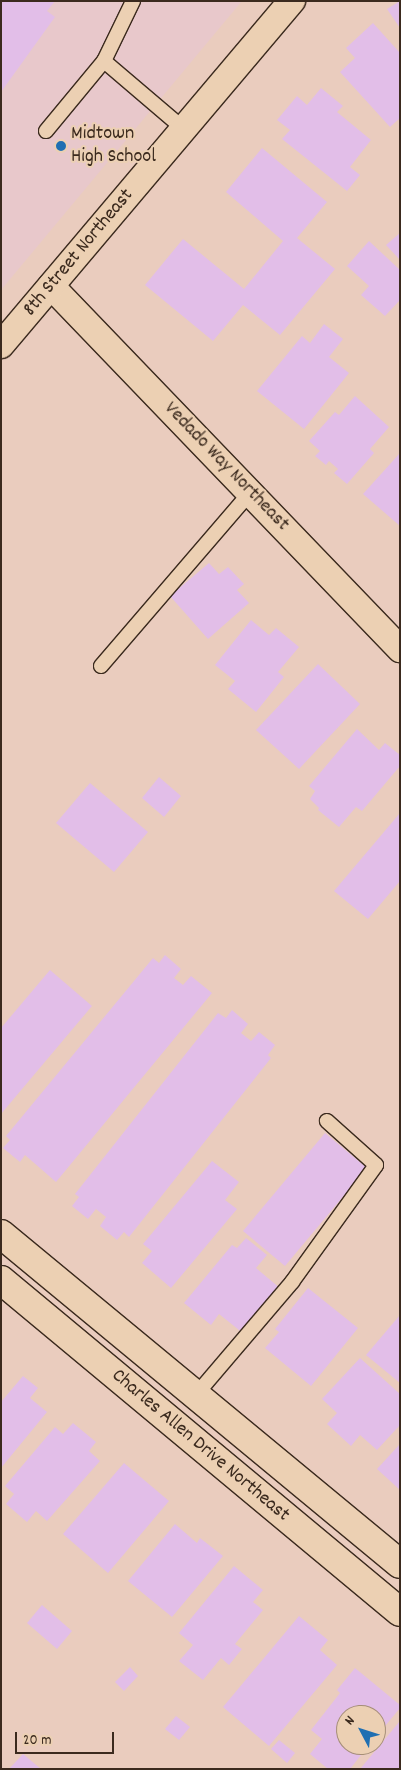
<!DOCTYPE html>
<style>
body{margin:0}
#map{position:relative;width:401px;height:1770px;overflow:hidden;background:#eaccbe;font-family:Dekko,sans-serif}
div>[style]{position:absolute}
.built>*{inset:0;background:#e8c8cb}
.building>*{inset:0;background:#e2bee8}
.roads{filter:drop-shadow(1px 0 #3b2a1e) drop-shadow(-1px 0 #3b2a1e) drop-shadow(0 1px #3b2a1e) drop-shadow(0 -1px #3b2a1e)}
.service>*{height:14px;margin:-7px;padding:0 7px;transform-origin:7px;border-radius:7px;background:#ecd0b3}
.minor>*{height:26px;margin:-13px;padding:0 13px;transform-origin:13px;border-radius:13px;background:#ecd0b3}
.tertiary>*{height:28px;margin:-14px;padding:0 14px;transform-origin:14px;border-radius:14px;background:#ecd0b3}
.dots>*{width:14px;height:14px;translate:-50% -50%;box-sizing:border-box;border:2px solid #ecd0b3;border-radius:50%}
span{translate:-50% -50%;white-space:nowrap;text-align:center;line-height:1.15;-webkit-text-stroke:4px #ecd0b3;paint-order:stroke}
.poi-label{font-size:20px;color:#3b2a1e}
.left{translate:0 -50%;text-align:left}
.street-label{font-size:20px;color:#3b2a1e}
.frame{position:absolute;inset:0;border:2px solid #3b2a1e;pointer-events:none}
.north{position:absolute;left:336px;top:1705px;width:50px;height:50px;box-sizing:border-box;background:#ecd0b3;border:1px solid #a58e77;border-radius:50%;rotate:310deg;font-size:14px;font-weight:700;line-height:20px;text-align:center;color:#3b2a1e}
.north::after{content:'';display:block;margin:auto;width:18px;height:22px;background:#1f6fb2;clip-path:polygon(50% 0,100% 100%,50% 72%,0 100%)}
.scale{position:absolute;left:15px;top:1732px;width:99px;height:22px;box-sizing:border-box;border:2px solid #3b2a1e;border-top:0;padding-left:6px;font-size:15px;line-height:18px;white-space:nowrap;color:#3b2a1e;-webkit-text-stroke:4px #ecd0b3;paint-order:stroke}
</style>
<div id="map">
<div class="built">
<div style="clip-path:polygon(1px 1px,242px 1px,1px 290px)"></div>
</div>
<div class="building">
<div style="clip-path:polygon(1px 1px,55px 1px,47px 11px,55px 17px,1px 92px)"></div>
<div style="clip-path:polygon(400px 1px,400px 28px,387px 9px)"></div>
<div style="clip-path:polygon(373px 23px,400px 53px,400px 118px,390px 127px,340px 72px,355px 58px,346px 48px)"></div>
<div style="clip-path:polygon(321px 88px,343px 106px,337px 112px,371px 140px,350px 167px,360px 175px,347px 191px,282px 139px,290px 130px,277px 120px,297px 96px,307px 105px)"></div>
<div style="clip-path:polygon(262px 148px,327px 202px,297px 238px,335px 269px,280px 335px,243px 305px,213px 341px,145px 285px,183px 239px,244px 289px,283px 241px,226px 192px)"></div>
<div style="clip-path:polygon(400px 233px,400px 260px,386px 245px)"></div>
<div style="clip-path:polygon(369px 241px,400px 270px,400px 300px,385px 316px,361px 295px,369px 286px,347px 266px)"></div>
<div style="clip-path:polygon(324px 324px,343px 339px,329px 357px,349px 373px,304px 429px,257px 391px,302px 336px,310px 343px)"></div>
<div style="clip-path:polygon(355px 396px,389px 427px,370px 449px,374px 453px,347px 484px,334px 473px,338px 469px,329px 461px,326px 465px,315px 456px,320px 451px,309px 441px,335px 412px,339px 415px)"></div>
<div style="clip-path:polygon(400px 453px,400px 526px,363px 494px)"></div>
<div style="clip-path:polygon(209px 563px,219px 574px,228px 567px,244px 584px,237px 590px,249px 603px,208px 639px,170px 596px)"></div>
<div style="clip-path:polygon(251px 620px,269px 635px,276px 628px,299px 647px,278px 672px,284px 677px,256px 712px,228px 689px,235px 681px,215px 665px)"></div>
<div style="clip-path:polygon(318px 664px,360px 704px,299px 769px,256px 730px)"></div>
<div style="clip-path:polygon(357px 729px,379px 750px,385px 743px,400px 755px,400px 766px,362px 811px,356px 807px,339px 827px,318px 810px,319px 808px,310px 799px,315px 791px,309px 786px)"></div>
<div style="clip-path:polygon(159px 777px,181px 796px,164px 817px,142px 798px)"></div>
<div style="clip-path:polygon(90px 783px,148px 832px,114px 872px,56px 823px)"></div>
<div style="clip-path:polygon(400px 813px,400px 881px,368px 919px,334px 891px)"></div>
<div style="clip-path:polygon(165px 955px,181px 969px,174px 978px,183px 985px,191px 976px,212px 993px,56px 1182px,25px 1155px,20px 1162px,3px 1148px,10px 1140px,6px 1136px,153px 958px,159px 963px)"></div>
<div style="clip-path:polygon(50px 970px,92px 1006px,1px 1114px,1px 1028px)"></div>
<div style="clip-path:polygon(232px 1010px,248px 1024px,241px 1033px,251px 1041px,259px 1032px,275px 1045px,268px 1055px,271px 1058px,129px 1237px,124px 1232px,117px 1240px,100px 1226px,106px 1217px,96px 1209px,88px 1219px,72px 1206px,79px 1197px,75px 1194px,218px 1013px,226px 1018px)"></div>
<div style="clip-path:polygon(325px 1133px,367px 1168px,285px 1266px,243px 1231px)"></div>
<div style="clip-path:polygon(212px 1161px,239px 1182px,225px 1200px,237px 1209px,171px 1288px,142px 1263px,152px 1251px,143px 1244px)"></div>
<div style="clip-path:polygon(246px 1238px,267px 1255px,256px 1268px,281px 1289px,244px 1334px,219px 1314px,211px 1325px,184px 1303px,232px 1245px,237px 1248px)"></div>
<div style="clip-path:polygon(308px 1288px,358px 1328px,311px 1386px,265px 1348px,279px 1332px,275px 1329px)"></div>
<div style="clip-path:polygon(400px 1315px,400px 1383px,366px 1355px)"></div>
<div style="clip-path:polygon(360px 1358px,400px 1394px,400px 1425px,377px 1450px,360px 1435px,351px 1446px,327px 1424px,337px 1413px,322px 1399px)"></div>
<div style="clip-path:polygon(23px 1376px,38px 1388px,30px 1398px,47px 1412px,1px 1468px,1px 1402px)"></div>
<div style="clip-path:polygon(73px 1423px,96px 1442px,89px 1451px,100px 1461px,47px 1521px,36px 1511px,27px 1522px,6px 1504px,14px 1494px,5px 1486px,55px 1427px,63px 1434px)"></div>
<div style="clip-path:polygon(400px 1444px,400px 1490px,377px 1469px)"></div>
<div style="clip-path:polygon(124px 1463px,169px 1501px,108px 1573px,63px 1534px)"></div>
<div style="clip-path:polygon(175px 1524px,197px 1543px,200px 1538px,223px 1556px,172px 1617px,128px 1581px)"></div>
<div style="clip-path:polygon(234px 1566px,263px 1590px,253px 1602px,263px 1610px,235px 1644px,242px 1649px,229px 1665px,221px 1658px,203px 1680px,179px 1661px,193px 1645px,179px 1633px)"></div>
<div style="clip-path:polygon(42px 1605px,72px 1631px,57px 1649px,27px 1623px)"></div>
<div style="clip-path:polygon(299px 1616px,328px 1640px,320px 1650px,337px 1665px,269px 1746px,223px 1707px)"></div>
<div style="clip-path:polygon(130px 1667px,138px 1676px,124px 1691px,115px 1682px)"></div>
<div style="clip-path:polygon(355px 1668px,400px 1705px,400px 1708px,376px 1737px,376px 1715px,346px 1715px,346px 1745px,369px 1745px,350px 1769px,328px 1769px,310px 1754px,322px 1739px,311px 1730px,340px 1693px,337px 1690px)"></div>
<div style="clip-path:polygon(176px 1716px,190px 1727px,179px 1740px,165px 1729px)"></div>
<div style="clip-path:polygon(400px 1721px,400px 1769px,360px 1769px)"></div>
<div style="clip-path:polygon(279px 1740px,295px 1753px,287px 1763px,271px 1749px)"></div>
<div style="clip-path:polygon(23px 1754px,41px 1769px,9px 1769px)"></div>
</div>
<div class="roads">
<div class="service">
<div style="left:104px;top:61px;width:67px;rotate:-64.2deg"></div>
<div style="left:46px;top:131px;width:91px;rotate:-50.4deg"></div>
<div style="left:104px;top:61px;width:105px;rotate:40.4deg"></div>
<div style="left:101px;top:666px;width:228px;rotate:-49.3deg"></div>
<div style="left:195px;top:1396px;width:150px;rotate:-49.6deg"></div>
<div style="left:292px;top:1282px;width:144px;rotate:-54.3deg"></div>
<div style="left:376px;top:1165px;width:66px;rotate:-138.1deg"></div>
</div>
<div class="minor">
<div style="left:51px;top:286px;width:504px;rotate:46.13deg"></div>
<div style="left:1px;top:345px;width:451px;rotate:-49.8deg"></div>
</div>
<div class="tertiary">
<div style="left:1px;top:1234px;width:518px;rotate:39.59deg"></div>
<div style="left:1px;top:1280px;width:519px;rotate:39.76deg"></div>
</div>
</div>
<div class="dots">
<div style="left:61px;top:146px;background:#1f6fb2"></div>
</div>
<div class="poi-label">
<span class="left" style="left:71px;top:146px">Midtown<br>High School</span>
</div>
<div class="street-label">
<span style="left:79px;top:253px;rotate:-50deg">8th Street Northeast</span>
<span style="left:226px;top:467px;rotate:46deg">Vedado Way Northeast</span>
<span style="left:200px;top:1446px;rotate:40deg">Charles Allen Drive Northeast</span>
</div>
<div class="frame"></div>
<div class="north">N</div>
<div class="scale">20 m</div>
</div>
